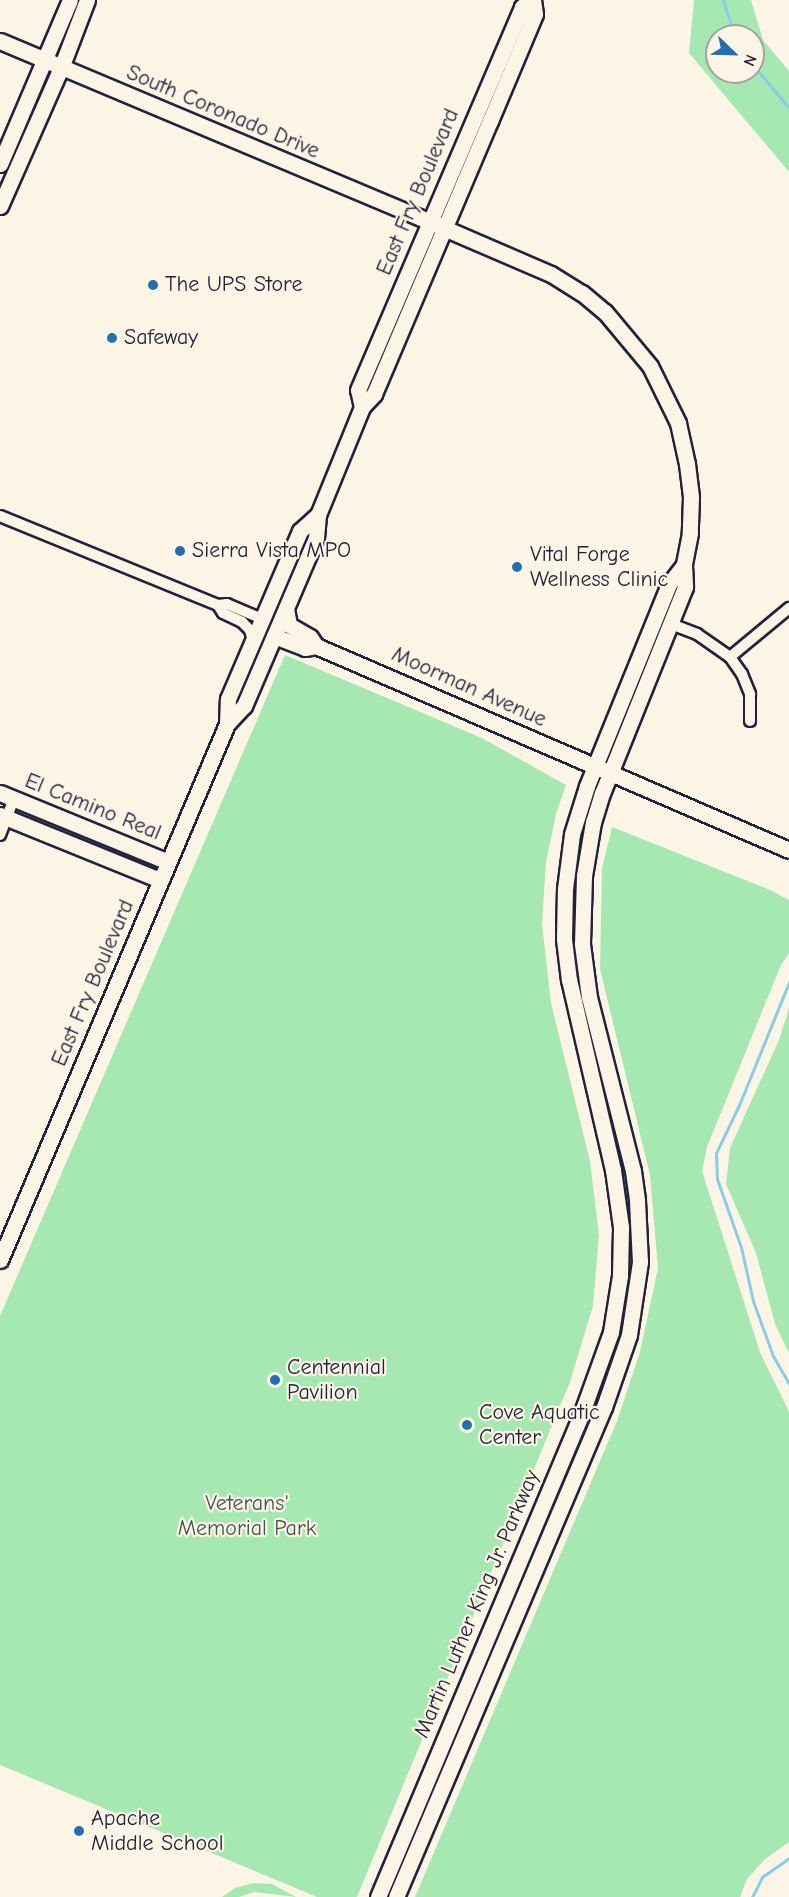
<!DOCTYPE html>
<style>
body{margin:0}
#map{position:relative;width:789px;height:1897px;overflow:hidden;background:#fcf5e5;font-family:"Comic Neue",sans-serif}
div>[style]{position:absolute}
.green>*{inset:0;background:#a6e8b1}
.stream>*{height:3px;margin:-1.5px;padding:0 1.5px;transform-origin:1.5px;border-radius:1.5px;background:#88cdea}
.roads{filter:drop-shadow(2px 0 #22223b) drop-shadow(-2px 0 #22223b) drop-shadow(0 2px #22223b) drop-shadow(0 -2px #22223b)}
.street>*{height:10px;margin:-5px;padding:0 5px;transform-origin:5px;border-radius:5px;background:#fcf5e5}
.secondary>*{height:15px;margin:-7.5px;padding:0 7.5px;transform-origin:7.5px;border-radius:7.5px;background:#fcf5e5}
.dots>*{width:16px;height:16px;translate:-50% -50%;box-sizing:border-box;border:3px solid #fcf5e5;border-radius:50%}
span{translate:-50% -50%;white-space:nowrap;text-align:center;line-height:1.15;-webkit-text-stroke:4.5px #fcf5e5;paint-order:stroke}
.street-label{font-size:22px;color:#22223b}
.poi-label{font-size:22px;color:#22223b}
.left{translate:0 -50%;text-align:left}
.park-label{font-size:22px;color:#435458}
.north{position:absolute;left:705px;top:24px;width:60px;height:60px;box-sizing:border-box;background:#fcf5e5;border:2px solid #a5a1a1;border-radius:50%;rotate:113deg;font-size:16px;font-weight:700;line-height:24px;text-align:center;color:#22223b}
.north::after{content:'';display:block;margin:auto;width:21px;height:27px;background:#1f6fb2;clip-path:polygon(50% 0,100% 100%,50% 72%,0 100%)}
</style>
<div id="map">
<div class="green">
<div style="clip-path:polygon(evenodd,694px 0,751px 0,763px 40px,789px 71px,789px 172px,689px 53px,694px 0,717px 36px,753px 36px,753px 72px,717px 72px,717px 36px)"></div>
<div style="clip-path:polygon(285px 655px,482px 738px,566px 785px,556px 814px,546px 862px,542px 924px,551px 1003px,590px 1161px,599px 1235px,593px 1306px,570px 1382px,357px 1897px,317px 1897px,0 1765px,0 1316px)"></div>
<div style="clip-path:polygon(612px 827px,768px 889px,789px 900px,789px 953px,781px 965px,707px 1147px,702px 1171px,760px 1352px,789px 1412px,789px 1842px,764px 1860px,747px 1879px,740px 1897px,415px 1897px,617px 1421px,640px 1352px,658px 1268px,650px 1175px,600px 969px,602px 868px)"></div>
<div style="clip-path:polygon(789px 1008px,789px 1353px,775px 1324px,756px 1253px,726px 1184px,730px 1148px,779px 1040px)"></div>
<div style="clip-path:polygon(253px 1883px,272px 1884px,296px 1897px,254px 1892px,239px 1897px,222px 1897px,235px 1888px)"></div>
</div>
<div class="stream">
<div style="left:723px;top:0;width:38px;rotate:72deg"></div>
<div style="left:753px;top:65px;width:56px;rotate:50.1deg"></div>
<div style="left:789px;top:982px;width:133px;rotate:112.1deg"></div>
<div style="left:739px;top:1105px;width:53px;rotate:115.6deg"></div>
<div style="left:716px;top:1153px;width:26px;rotate:88deg"></div>
<div style="left:717px;top:1179px;width:72px;rotate:70.6deg"></div>
<div style="left:741px;top:1247px;width:55px;rotate:77.5deg"></div>
<div style="left:753px;top:1301px;width:59px;rotate:70deg"></div>
<div style="left:773px;top:1356px;width:32px;rotate:60deg"></div>
<div style="left:752px;top:1897px;width:22px;rotate:-63deg"></div>
<div style="left:762px;top:1877px;width:33px;rotate:-35deg"></div>
</div>
<div class="roads">
<div class="street">
<div style="left:0;top:516px;width:235px;rotate:22.2deg"></div>
<div style="left:218px;top:605px;width:9px;rotate:-6deg"></div>
<div style="left:227px;top:604px;width:39px;rotate:23deg"></div>
<div style="left:218px;top:605px;width:9px;rotate:58deg"></div>
<div style="left:223px;top:613px;width:21px;rotate:25deg"></div>
<div style="left:242px;top:622px;width:11px;rotate:45deg"></div>
<div style="left:250px;top:630px;width:11px;rotate:75deg"></div>
<div style="left:671px;top:624px;width:28px;rotate:21deg"></div>
<div style="left:697px;top:634px;width:40px;rotate:34.9deg"></div>
<div style="left:730px;top:657px;width:21px;rotate:55deg"></div>
<div style="left:742px;top:674px;width:22px;rotate:68deg"></div>
<div style="left:750px;top:694px;width:27px;rotate:90deg"></div>
<div style="left:730px;top:657px;width:77px;rotate:-39.7deg"></div>
<div style="left:0;top:835px;width:39px;rotate:-69deg"></div>
</div>
<div class="secondary">
<div style="left:0;top:41px;width:482px;rotate:22.8deg"></div>
<div style="left:444px;top:228px;width:116px;rotate:23.3deg"></div>
<div style="left:551px;top:274px;width:36px;rotate:32deg"></div>
<div style="left:582px;top:293px;width:30px;rotate:40deg"></div>
<div style="left:605px;top:312px;width:70px;rotate:50.2deg"></div>
<div style="left:650px;top:366px;width:64px;rotate:63.8deg"></div>
<div style="left:678px;top:423px;width:42px;rotate:77.6deg"></div>
<div style="left:687px;top:464px;width:33px;rotate:83deg"></div>
<div style="left:691px;top:497px;width:36px;rotate:92deg"></div>
<div style="left:690px;top:533px;width:33px;rotate:101deg"></div>
<div style="left:684px;top:565px;width:22px;rotate:87deg"></div>
<div style="left:685px;top:587px;width:222px;rotate:111.9deg"></div>
<div style="left:602px;top:793px;width:30px;rotate:107deg"></div>
<div style="left:593px;top:822px;width:55px;rotate:99.5deg"></div>
<div style="left:584px;top:876px;width:68px;rotate:91.7deg"></div>
<div style="left:582px;top:944px;width:53px;rotate:82.5deg"></div>
<div style="left:589px;top:997px;width:179px;rotate:75.8deg"></div>
<div style="left:633px;top:1171px;width:30px;rotate:82deg"></div>
<div style="left:637px;top:1201px;width:61px;rotate:87.2deg"></div>
<div style="left:640px;top:1262px;width:74px;rotate:98.6deg"></div>
<div style="left:629px;top:1335px;width:76px;rotate:109.1deg"></div>
<div style="left:604px;top:1407px;width:532px;rotate:113deg"></div>
<div style="left:0;top:164px;width:178px;rotate:-66.9deg"></div>
<div style="left:0;top:206px;width:151px;rotate:-66.2deg"></div>
<div style="left:61px;top:68px;width:73px;rotate:-69.1deg"></div>
<div style="left:362px;top:407px;width:17px;rotate:-103deg"></div>
<div style="left:358px;top:390px;width:417px;rotate:-66.8deg"></div>
<div style="left:522px;top:7px;width:11px;rotate:-38deg"></div>
<div style="left:286px;top:608px;width:17px;rotate:80deg"></div>
<div style="left:289px;top:625px;width:24px;rotate:30deg"></div>
<div style="left:310px;top:637px;width:11px;rotate:56deg"></div>
<div style="left:274px;top:636px;width:33px;rotate:21deg"></div>
<div style="left:305px;top:648px;width:11px;rotate:-10deg"></div>
<div style="left:316px;top:646px;width:515px;rotate:23.33deg"></div>
<div style="left:227px;top:724px;width:25px;rotate:-88deg"></div>
<div style="left:228px;top:699px;width:183px;rotate:-66.8deg"></div>
<div style="left:300px;top:531px;width:24px;rotate:-42deg"></div>
<div style="left:0;top:793px;width:182px;rotate:22.3deg"></div>
<div style="left:0;top:815px;width:173px;rotate:22.1deg"></div>
<div style="left:0;top:1260px;width:582px;rotate:-67.05deg"></div>
<div style="left:227px;top:724px;width:25px;rotate:-47deg"></div>
<div style="left:244px;top:706px;width:183px;rotate:-66.8deg"></div>
<div style="left:316px;top:538px;width:23px;rotate:-85deg"></div>
<div style="left:318px;top:515px;width:117px;rotate:-67.8deg"></div>
<div style="left:362px;top:407px;width:18px;rotate:-47deg"></div>
<div style="left:374px;top:394px;width:297px;rotate:-67deg"></div>
<div style="left:490px;top:121px;width:116px;rotate:-67.2deg"></div>
<div style="left:535px;top:14px;width:14px;rotate:-98deg"></div>
<div style="left:378px;top:1897px;width:523px;rotate:-67.16deg"></div>
<div style="left:581px;top:1415px;width:88px;rotate:-70.1deg"></div>
<div style="left:611px;top:1332px;width:57px;rotate:-80.9deg"></div>
<div style="left:620px;top:1276px;width:49px;rotate:-88.8deg"></div>
<div style="left:621px;top:1227px;width:58px;rotate:-98deg"></div>
<div style="left:613px;top:1170px;width:195px;rotate:-103deg"></div>
<div style="left:569px;top:980px;width:41px;rotate:-97deg"></div>
<div style="left:564px;top:939px;width:50px;rotate:-88.9deg"></div>
<div style="left:565px;top:889px;width:55px;rotate:-82.7deg"></div>
<div style="left:572px;top:834px;width:50px;rotate:-72.6deg"></div>
<div style="left:587px;top:786px;width:218px;rotate:-67.9deg"></div>
<div style="left:669px;top:584px;width:24px;rotate:-52deg"></div>
</div>
</div>
<div class="dots">
<div style="left:153px;top:285px;background:#1f6fb2"></div>
<div style="left:112px;top:338px;background:#1f6fb2"></div>
<div style="left:180px;top:551px;background:#1f6fb2"></div>
<div style="left:517px;top:567px;background:#1f6fb2"></div>
<div style="left:275px;top:1380px;background:#1f6fb2"></div>
<div style="left:467px;top:1425px;background:#1f6fb2"></div>
<div style="left:79px;top:1831px;background:#1f6fb2"></div>
</div>
<div class="street-label">
<span style="left:223px;top:112px;rotate:23deg">South Coronado Drive</span>
<span style="left:418px;top:192px;rotate:-67deg">East Fry Boulevard</span>
<span style="left:469px;top:687px;rotate:24deg">Moorman Avenue</span>
<span style="left:93px;top:807px;rotate:22deg">El Camino Real</span>
<span style="left:93px;top:983px;rotate:-67deg">East Fry Boulevard</span>
<span style="left:477px;top:1604px;rotate:-67deg">Martin Luther King Jr. Parkway</span>
</div>
<div class="poi-label">
<span class="left" style="left:165px;top:285px">The UPS Store</span>
<span class="left" style="left:124px;top:338px">Safeway</span>
<span class="left" style="left:192px;top:551px">Sierra Vista MPO</span>
<span class="left" style="left:530px;top:567px">Vital Forge<br>Wellness Clinic</span>
<span class="left" style="left:287px;top:1380px">Centennial<br>Pavilion</span>
<span class="left" style="left:479px;top:1425px">Cove Aquatic<br>Center</span>
<span class="left" style="left:91px;top:1831px">Apache<br>Middle School</span>
</div>
<div class="park-label">
<span style="left:247px;top:1516px">Veterans'<br>Memorial Park</span>
</div>
<div class="north">N</div>
</div>
